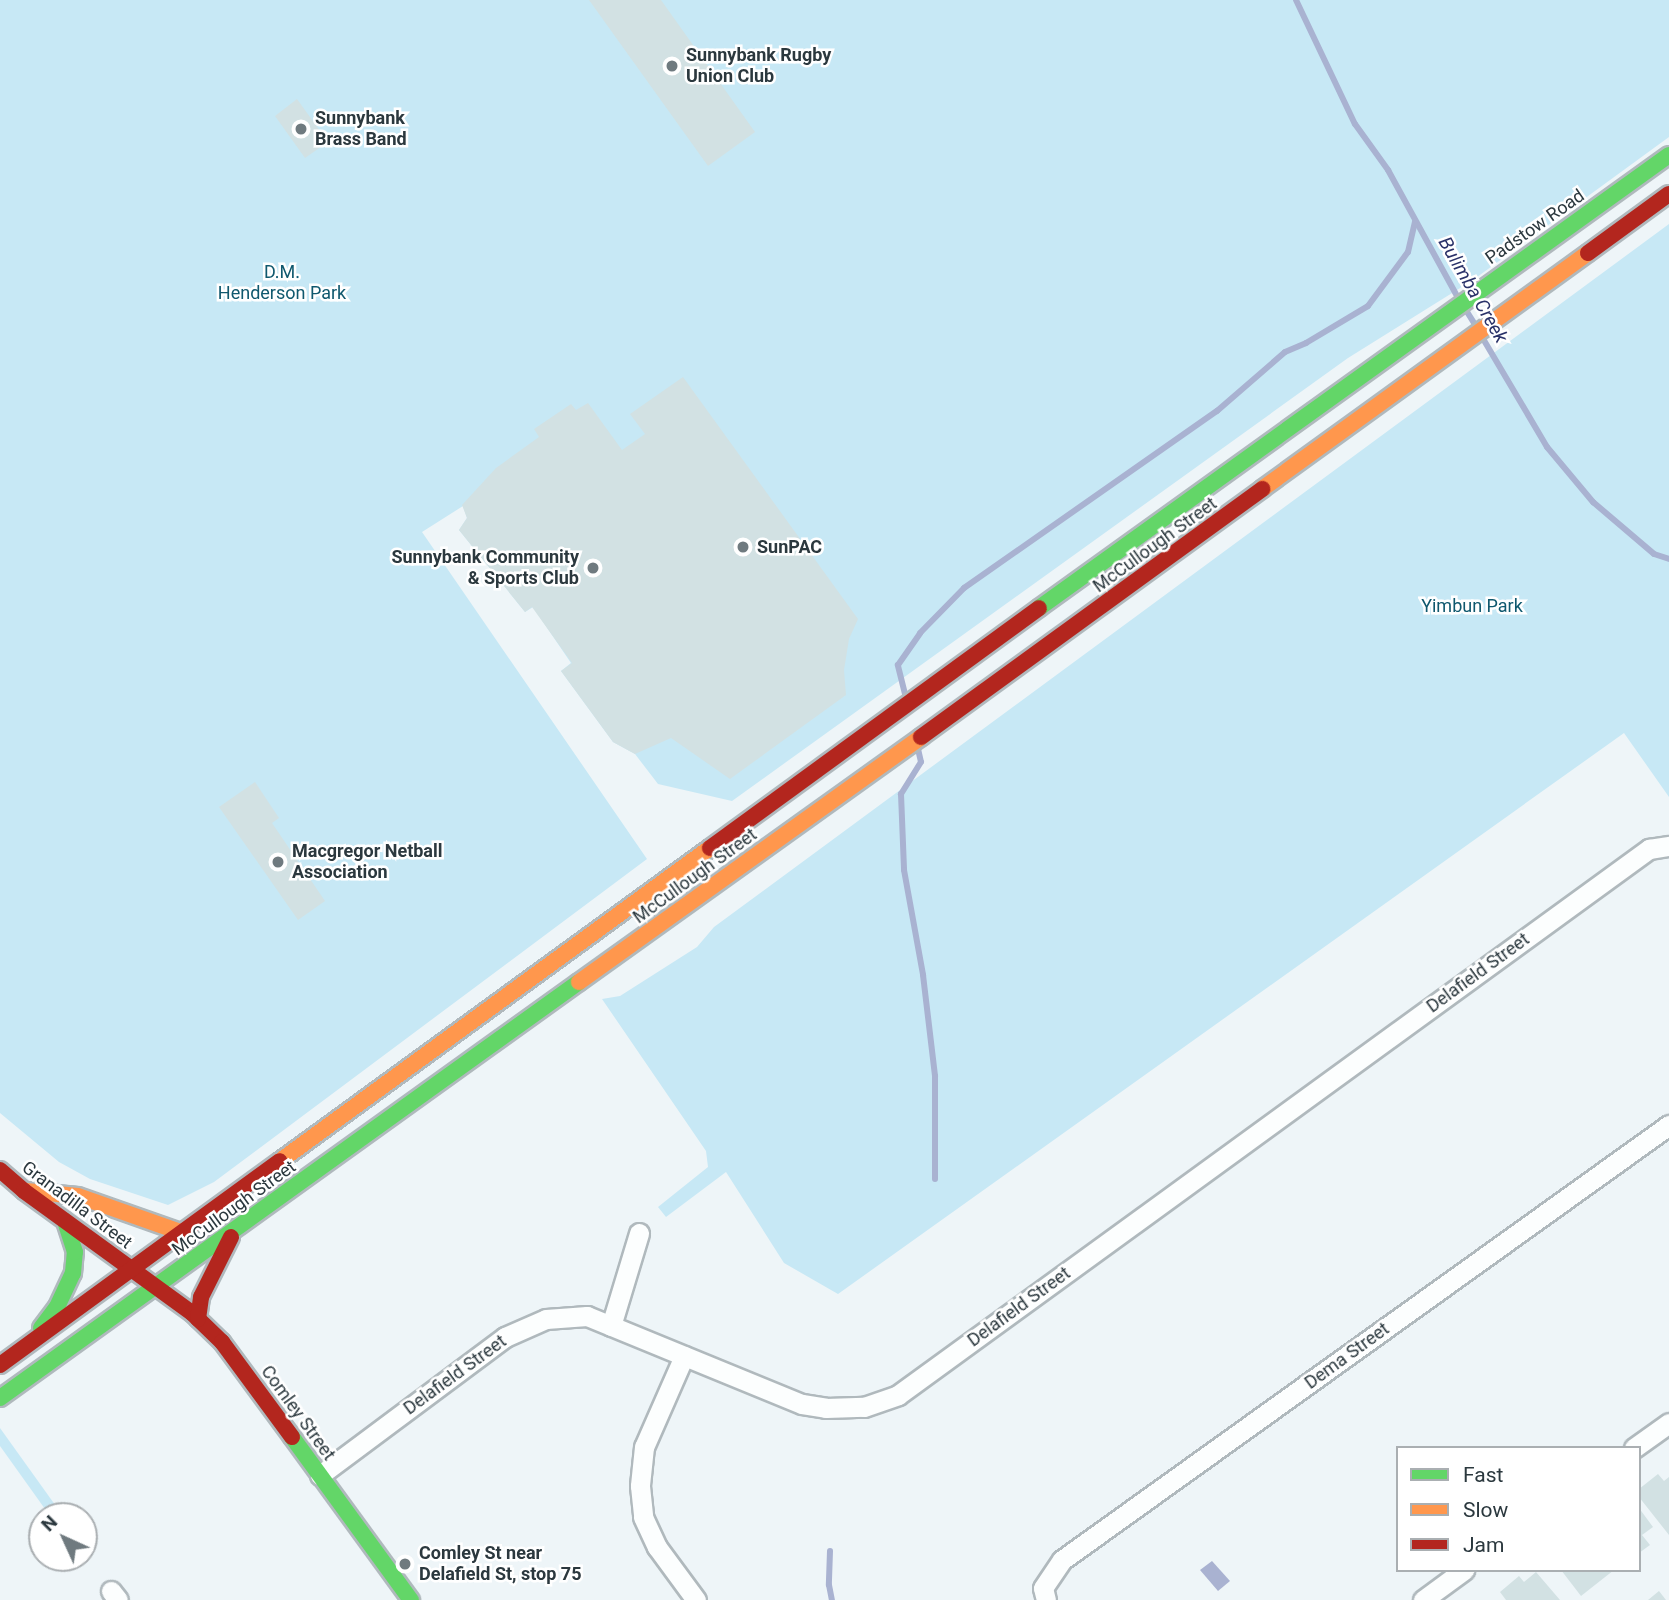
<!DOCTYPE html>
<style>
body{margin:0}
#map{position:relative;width:1669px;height:1600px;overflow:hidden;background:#eef5f8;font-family:Roboto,sans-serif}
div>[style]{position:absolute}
.green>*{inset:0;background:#c7e8f5}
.water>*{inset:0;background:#a9b2d1}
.stream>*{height:6px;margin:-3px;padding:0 3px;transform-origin:3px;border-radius:3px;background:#a9b2d1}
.building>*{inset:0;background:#d2e1e3}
.roads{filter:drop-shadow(2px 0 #b0b9bd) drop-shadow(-2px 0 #b0b9bd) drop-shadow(0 2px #b0b9bd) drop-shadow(0 -2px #b0b9bd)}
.street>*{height:19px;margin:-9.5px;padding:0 9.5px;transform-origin:9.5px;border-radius:9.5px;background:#fcfefe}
.fast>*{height:16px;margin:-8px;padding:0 8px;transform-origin:8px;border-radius:8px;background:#63d668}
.slow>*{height:16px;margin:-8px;padding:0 8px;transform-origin:8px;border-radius:8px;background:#ff974d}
.jam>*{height:16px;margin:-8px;padding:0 8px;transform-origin:8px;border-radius:8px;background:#b3261e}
.dots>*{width:19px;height:19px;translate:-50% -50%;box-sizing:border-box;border:4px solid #fff;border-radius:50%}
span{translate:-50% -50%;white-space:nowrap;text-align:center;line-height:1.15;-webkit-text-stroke:5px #fff;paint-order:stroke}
.poi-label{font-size:18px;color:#2b383e;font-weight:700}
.left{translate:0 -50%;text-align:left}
.right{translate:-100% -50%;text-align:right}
.street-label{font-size:18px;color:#2b383e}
.park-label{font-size:18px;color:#0f586e}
.water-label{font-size:19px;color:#2a3269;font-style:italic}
.legend{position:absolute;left:1396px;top:1446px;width:245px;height:126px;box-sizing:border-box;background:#fff;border:2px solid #aaafb2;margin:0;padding:9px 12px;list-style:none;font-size:21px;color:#2b383e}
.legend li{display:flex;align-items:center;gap:14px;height:35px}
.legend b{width:35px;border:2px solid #aaafb2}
.north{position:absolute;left:28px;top:1502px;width:70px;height:70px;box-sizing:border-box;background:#fff;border:2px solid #aaafb2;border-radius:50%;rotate:315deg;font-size:19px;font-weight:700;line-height:28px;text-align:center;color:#2b383e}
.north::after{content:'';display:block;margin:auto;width:24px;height:32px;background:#6f7a7f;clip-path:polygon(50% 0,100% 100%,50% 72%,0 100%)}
</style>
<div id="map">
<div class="green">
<div style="clip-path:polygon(0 0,1669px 0,1669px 137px,1473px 280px,1348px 358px,732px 801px,658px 784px,635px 754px,613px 742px,561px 671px,571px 663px,533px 607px,525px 612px,459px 530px,467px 518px,463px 506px,422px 532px,647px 859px,214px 1182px,168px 1205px,90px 1179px,59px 1162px,0 1113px)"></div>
<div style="clip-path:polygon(1669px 224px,1669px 797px,1624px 733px,838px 1294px,784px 1263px,726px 1172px,666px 1217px,658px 1207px,708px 1167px,706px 1151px,602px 999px,620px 996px,697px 947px,714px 927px)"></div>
<div style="clip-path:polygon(0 1428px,63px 1516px,50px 1516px,0 1446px)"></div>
</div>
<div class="water">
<div style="clip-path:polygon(1212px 1561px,1230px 1581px,1218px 1591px,1200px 1570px)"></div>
</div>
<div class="stream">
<div style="left:1296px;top:0;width:137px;rotate:64.6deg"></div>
<div style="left:1355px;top:124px;width:57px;rotate:54.3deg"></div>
<div style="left:1388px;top:170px;width:146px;rotate:61.3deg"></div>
<div style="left:1464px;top:307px;width:25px;rotate:58deg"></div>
<div style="left:1482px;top:337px;width:128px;rotate:59.4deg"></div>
<div style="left:1547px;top:447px;width:72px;rotate:50.1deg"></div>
<div style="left:1593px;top:502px;width:80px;rotate:40.4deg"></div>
<div style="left:1654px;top:554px;width:16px;rotate:18deg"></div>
<div style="left:906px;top:698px;width:34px;rotate:-104deg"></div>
<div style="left:898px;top:665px;width:39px;rotate:-55deg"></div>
<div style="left:920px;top:633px;width:63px;rotate:-45.6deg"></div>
<div style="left:964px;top:588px;width:309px;rotate:-35deg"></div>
<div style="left:1217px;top:411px;width:90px;rotate:-40.9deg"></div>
<div style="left:1285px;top:352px;width:23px;rotate:-23deg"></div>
<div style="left:1306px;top:343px;width:72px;rotate:-30.8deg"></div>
<div style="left:1368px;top:306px;width:67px;rotate:-53.5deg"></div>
<div style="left:1408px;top:252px;width:32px;rotate:-77deg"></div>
<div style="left:918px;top:749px;width:13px;rotate:77deg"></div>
<div style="left:921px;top:762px;width:38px;rotate:122deg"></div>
<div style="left:901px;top:794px;width:76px;rotate:87.7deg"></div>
<div style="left:904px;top:870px;width:107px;rotate:79.7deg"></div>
<div style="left:923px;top:975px;width:102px;rotate:83.2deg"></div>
<div style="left:935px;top:1076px;width:103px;rotate:90deg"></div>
<div style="left:830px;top:1551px;width:34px;rotate:92deg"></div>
<div style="left:829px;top:1585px;width:15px;rotate:79deg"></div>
</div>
<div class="building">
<div style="clip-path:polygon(589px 0,661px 0,755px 132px,708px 166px)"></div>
<div style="clip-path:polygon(297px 99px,328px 142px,305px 158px,275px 116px)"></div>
<div style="clip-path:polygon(683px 377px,858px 619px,849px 639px,844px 670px,846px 695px,730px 779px,671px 738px,635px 754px,613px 742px,561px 671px,572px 663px,532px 607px,525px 612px,459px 530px,467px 518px,462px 505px,496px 468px,539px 437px,534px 429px,571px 404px,576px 410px,588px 403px,622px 450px,645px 434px,630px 414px)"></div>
<div style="clip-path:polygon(255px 782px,279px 818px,272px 823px,325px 901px,298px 920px,219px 807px)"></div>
<div style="clip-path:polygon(1658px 1474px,1664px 1481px,1669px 1477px,1669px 1535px,1639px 1497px,1639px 1489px)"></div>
<div style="clip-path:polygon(1639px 1508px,1653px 1527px,1642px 1535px,1650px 1545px,1639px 1553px)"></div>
<div style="clip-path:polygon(1561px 1570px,1614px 1570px,1581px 1596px)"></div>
<div style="clip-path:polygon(1536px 1572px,1560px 1600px,1506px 1600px,1500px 1592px,1519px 1576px,1524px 1582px)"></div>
<div style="clip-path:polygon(1659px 1591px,1666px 1600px,1648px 1600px)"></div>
</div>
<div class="roads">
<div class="street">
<div style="left:611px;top:1326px;width:97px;rotate:-73.2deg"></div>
<div style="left:684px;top:1356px;width:99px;rotate:113.7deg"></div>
<div style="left:644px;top:1447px;width:39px;rotate:96deg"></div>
<div style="left:640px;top:1486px;width:31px;rotate:84deg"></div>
<div style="left:643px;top:1517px;width:33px;rotate:65deg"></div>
<div style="left:657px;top:1547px;width:66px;rotate:53.7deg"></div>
<div style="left:1634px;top:1448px;width:43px;rotate:-35.5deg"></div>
<div style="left:320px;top:1475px;width:231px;rotate:-36.7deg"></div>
<div style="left:505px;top:1337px;width:45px;rotate:-23.7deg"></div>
<div style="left:546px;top:1319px;width:41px;rotate:-4.2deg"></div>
<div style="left:587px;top:1316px;width:232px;rotate:22.3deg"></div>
<div style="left:802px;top:1404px;width:24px;rotate:9deg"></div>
<div style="left:826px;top:1408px;width:38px;rotate:-2deg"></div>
<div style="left:864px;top:1407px;width:36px;rotate:-19deg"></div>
<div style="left:898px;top:1395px;width:929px;rotate:-36.02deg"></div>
<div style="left:1649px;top:849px;width:20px;rotate:-9deg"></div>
<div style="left:111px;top:1591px;width:11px;rotate:52deg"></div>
<div style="left:1046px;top:1600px;width:12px;rotate:-104deg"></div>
<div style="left:1043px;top:1588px;width:34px;rotate:-56deg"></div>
<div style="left:1062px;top:1560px;width:747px;rotate:-35.63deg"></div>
<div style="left:1423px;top:1600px;width:51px;rotate:-36.2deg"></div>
</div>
<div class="fast">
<div style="left:1039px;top:608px;width:776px;rotate:-35.72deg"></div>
<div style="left:41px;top:1328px;width:26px;rotate:-53deg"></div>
<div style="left:57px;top:1307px;width:38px;rotate:-65deg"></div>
<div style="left:73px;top:1273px;width:21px;rotate:-85deg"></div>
<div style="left:75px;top:1252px;width:33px;rotate:-108deg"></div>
<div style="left:0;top:1398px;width:713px;rotate:-35.7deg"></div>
<div style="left:292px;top:1437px;width:202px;rotate:53.9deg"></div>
</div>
<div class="slow">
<div style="left:1262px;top:489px;width:402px;rotate:-35.9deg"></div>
<div style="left:579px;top:982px;width:421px;rotate:-35.6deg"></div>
<div style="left:280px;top:1161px;width:532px;rotate:-36.05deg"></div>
<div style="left:26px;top:1191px;width:52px;rotate:5.5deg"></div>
<div style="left:78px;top:1196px;width:111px;rotate:19.4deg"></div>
</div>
<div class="jam">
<div style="left:1588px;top:253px;width:100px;rotate:-36.1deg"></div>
<div style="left:921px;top:737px;width:422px;rotate:-36deg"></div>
<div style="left:710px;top:848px;width:407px;rotate:-36.1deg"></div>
<div style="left:0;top:1170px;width:32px;rotate:41deg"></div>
<div style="left:24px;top:1191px;width:208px;rotate:36deg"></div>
<div style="left:192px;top:1313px;width:42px;rotate:44deg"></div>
<div style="left:222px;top:1342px;width:118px;rotate:53.6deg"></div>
<div style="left:198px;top:1319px;width:22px;rotate:-82deg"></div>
<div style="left:201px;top:1297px;width:67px;rotate:-63.4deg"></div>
<div style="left:0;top:1365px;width:346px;rotate:-36.1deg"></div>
</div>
</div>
<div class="dots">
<div style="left:672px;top:66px;background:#6f7a7f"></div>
<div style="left:301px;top:129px;background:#6f7a7f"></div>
<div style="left:743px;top:547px;background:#6f7a7f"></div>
<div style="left:593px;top:568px;background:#6f7a7f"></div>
<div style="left:278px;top:862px;background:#6f7a7f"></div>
<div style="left:405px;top:1564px;background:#6f7a7f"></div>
</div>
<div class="poi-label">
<span class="left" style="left:686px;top:66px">Sunnybank Rugby<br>Union Club</span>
<span class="left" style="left:315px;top:129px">Sunnybank<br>Brass Band</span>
<span class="left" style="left:757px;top:547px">SunPAC</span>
<span class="right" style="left:579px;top:568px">Sunnybank Community<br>&amp; Sports Club</span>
<span class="left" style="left:292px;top:862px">Macgregor Netball<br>Association</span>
<span class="left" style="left:419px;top:1564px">Comley St near<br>Delafield St, stop 75</span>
</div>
<div class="street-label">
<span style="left:1535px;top:227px;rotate:-35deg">Padstow Road</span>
<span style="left:1155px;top:545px;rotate:-36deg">McCullough Street</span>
<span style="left:695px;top:876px;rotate:-36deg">McCullough Street</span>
<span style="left:1478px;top:973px;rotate:-36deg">Delafield Street</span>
<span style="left:77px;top:1205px;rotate:37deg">Granadilla Street</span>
<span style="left:234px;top:1208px;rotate:-36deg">McCullough Street</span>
<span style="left:1019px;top:1307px;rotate:-36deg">Delafield Street</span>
<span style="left:1347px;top:1356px;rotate:-36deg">Dema Street</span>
<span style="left:455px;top:1375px;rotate:-36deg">Delafield Street</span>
<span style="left:298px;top:1413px;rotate:54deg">Comley Street</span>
</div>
<div class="park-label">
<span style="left:282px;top:283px">D.M.<br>Henderson Park</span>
<span style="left:1472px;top:606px">Yimbun Park</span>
</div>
<div class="water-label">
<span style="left:1473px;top:290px;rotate:60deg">Bulimba Creek</span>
</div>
<ul class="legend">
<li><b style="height:9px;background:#63d668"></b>Fast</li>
<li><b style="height:9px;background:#ff974d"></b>Slow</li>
<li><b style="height:9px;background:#b3261e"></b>Jam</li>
</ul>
<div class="north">N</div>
</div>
